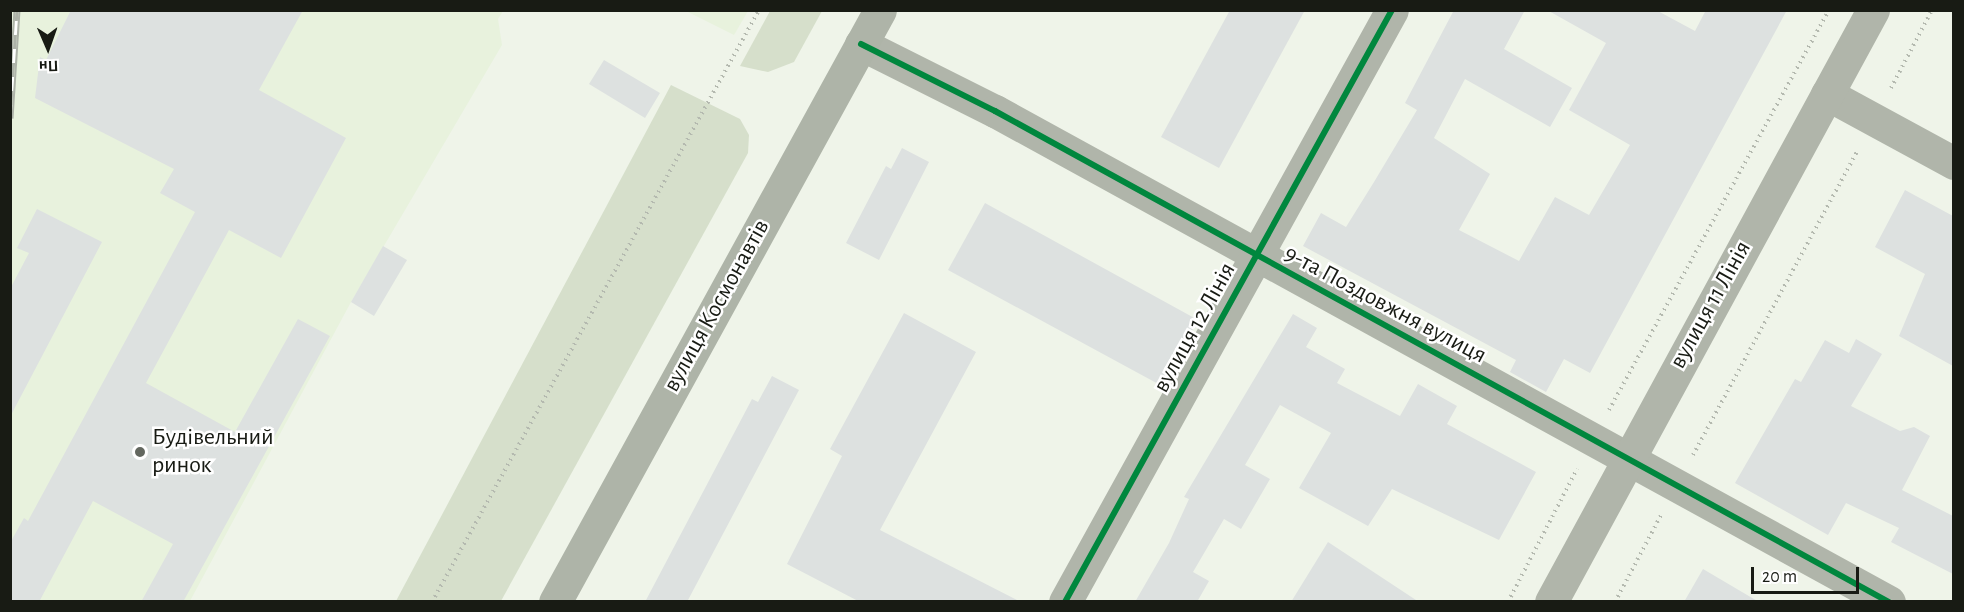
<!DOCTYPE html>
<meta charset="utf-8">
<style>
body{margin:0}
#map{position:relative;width:1964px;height:612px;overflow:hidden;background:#eff4e9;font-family:"Alegreya Sans",sans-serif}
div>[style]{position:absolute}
.built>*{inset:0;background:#e8f2dd}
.green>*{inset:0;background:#d6dfcb}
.building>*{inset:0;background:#dde1e0}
.path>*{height:4px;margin-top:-2px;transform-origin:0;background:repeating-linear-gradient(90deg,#b4b9af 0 1.5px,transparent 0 6px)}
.minor>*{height:33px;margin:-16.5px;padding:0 16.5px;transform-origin:16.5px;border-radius:16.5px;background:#b0b5aa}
.secondary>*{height:33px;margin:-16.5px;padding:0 16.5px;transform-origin:16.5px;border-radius:16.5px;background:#aeb4a8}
.rail>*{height:7px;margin-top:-3.5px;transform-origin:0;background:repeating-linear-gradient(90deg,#fff 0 14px,#aeb3a9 0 28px);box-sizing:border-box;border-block:2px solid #aeb3a9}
.cycleway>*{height:6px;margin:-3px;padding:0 3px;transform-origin:3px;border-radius:3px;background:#00873e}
.dots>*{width:16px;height:16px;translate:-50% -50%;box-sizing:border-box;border:3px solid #fff;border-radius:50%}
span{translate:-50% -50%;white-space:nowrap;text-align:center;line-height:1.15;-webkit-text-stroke:5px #fff;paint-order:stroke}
.street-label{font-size:24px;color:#181b14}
.poi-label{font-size:24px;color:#181b14}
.left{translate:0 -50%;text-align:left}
.frame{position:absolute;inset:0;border:12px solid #181b14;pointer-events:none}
.north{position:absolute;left:18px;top:18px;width:60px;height:60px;-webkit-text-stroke:4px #fff;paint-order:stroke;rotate:178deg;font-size:16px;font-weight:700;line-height:24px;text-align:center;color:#181b14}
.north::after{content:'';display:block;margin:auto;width:21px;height:27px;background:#181b14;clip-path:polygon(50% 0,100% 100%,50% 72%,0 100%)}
.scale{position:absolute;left:1751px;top:567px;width:108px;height:27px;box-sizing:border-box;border:3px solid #181b14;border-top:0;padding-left:8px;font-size:18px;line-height:21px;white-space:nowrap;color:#181b14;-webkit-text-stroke:4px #fff;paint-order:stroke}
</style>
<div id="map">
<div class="built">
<div style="clip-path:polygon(10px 11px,503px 11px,498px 19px,502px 45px,351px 302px,190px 601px,11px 601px)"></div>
<div style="clip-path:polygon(686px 11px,748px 11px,734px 35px)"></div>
</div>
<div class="green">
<div style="clip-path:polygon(770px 11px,822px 11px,794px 62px,768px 72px,740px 66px)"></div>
<div style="clip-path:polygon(671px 85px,740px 119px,749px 135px,748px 153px,501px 601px,396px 601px)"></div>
</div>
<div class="building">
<div style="clip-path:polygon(71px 10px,303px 10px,259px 90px,346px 138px,281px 258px,229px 230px,146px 383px,235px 432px,298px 319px,330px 336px,183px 602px,141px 602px,173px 544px,93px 501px,39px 602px,10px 602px,10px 543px,24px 518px,28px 521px,195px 212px,160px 193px,174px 169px,35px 98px,40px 57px,46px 60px)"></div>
<div style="clip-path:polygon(1230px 10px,1305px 10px,1219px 168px,1161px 137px)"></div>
<div style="clip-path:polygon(1454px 10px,1525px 10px,1504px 49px,1572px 88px,1550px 127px,1465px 79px,1434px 138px,1490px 174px,1459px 230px,1519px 261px,1555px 197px,1589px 215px,1630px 145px,1569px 110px,1606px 43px,1547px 10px,1656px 10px,1695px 31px,1706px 10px,1787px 10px,1590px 373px,1564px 359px,1546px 392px,1510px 372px,1516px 360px,1303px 246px,1321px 213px,1346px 227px,1374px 182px,1417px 110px,1405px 103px)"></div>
<div style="clip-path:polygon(604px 60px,660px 93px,645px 118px,589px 84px)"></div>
<div style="clip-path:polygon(902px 148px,929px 162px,879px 260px,846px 243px,886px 166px,891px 169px)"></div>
<div style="clip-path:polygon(1905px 190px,1953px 216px,1953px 366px,1899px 336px,1925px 274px,1875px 247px)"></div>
<div style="clip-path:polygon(985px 203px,1198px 320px,1162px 386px,948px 270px)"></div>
<div style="clip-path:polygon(37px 209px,102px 242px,10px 417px,10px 289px,29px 253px,17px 248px)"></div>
<div style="clip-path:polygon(383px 246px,407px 260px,374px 316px,351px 302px)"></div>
<div style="clip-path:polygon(904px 313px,976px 352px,880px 530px,1021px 602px,860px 602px,787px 564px,842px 456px,830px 449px)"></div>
<div style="clip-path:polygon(1293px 314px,1317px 328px,1306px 347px,1345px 369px,1337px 383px,1400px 416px,1418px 384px,1457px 406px,1447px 424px,1536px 472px,1499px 540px,1392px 489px,1368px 526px,1299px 488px,1331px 433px,1280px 405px,1245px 465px,1270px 479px,1241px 529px,1224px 519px,1193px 572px,1209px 581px,1197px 602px,1135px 602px,1169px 543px,1189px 499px,1184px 497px)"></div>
<div style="clip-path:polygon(1856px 339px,1882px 354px,1851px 406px,1900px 431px,1914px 427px,1930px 436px,1902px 490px,1953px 516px,1953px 574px,1891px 542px,1899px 528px,1846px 503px,1828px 535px,1735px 483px,1795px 379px,1801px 382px,1825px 340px,1849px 353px)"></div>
<div style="clip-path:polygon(772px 376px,799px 390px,687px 602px,645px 602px,752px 399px,758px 402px)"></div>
<div style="clip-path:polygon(1328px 542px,1419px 602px,1291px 602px)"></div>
<div style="clip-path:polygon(1703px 569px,1759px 602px,1684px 602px)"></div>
</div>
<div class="path">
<div style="left:1891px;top:88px;width:88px;rotate:-62.3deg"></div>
<div style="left:1609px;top:410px;width:457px;rotate:-61.2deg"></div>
<div style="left:1693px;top:455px;width:347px;rotate:-61.6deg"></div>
<div style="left:432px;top:602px;width:676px;rotate:-61.09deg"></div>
<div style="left:1508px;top:602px;width:150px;rotate:-62.6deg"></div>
<div style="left:1615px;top:602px;width:98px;rotate:-62.1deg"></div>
</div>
<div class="minor">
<div style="left:861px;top:44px;width:150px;rotate:26.6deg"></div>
<div style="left:995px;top:111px;width:1020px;rotate:28.78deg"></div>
<div style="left:1827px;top:94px;width:145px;rotate:28.5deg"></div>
<div style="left:1065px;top:602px;width:676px;rotate:-61.09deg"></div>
<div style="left:1551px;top:602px;width:674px;rotate:-61.46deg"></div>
</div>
<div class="secondary">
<div style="left:555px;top:602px;width:675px;rotate:-61.23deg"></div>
</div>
<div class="rail">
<div style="left:10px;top:118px;width:108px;rotate:-86.3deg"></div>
</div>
<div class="cycleway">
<div style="left:861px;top:44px;width:150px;rotate:26.6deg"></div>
<div style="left:995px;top:111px;width:1020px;rotate:28.78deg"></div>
<div style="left:1065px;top:602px;width:676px;rotate:-61.09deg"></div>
</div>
<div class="dots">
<div style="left:140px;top:452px;background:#63675f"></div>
</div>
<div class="street-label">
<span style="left:1385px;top:305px;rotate:28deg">9-та Поздовжня вулиця</span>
<span style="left:1711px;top:305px;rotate:-61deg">вулиця 11 Лінія</span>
<span style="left:717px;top:306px;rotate:-61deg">вулиця Космонавтів</span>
<span style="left:1195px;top:328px;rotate:-61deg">вулиця 12 Лінія</span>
</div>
<div class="poi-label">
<span class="left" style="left:152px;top:452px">Будівельний<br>ринок</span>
</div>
<div class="frame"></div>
<div class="north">Пн</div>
<div class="scale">20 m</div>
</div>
